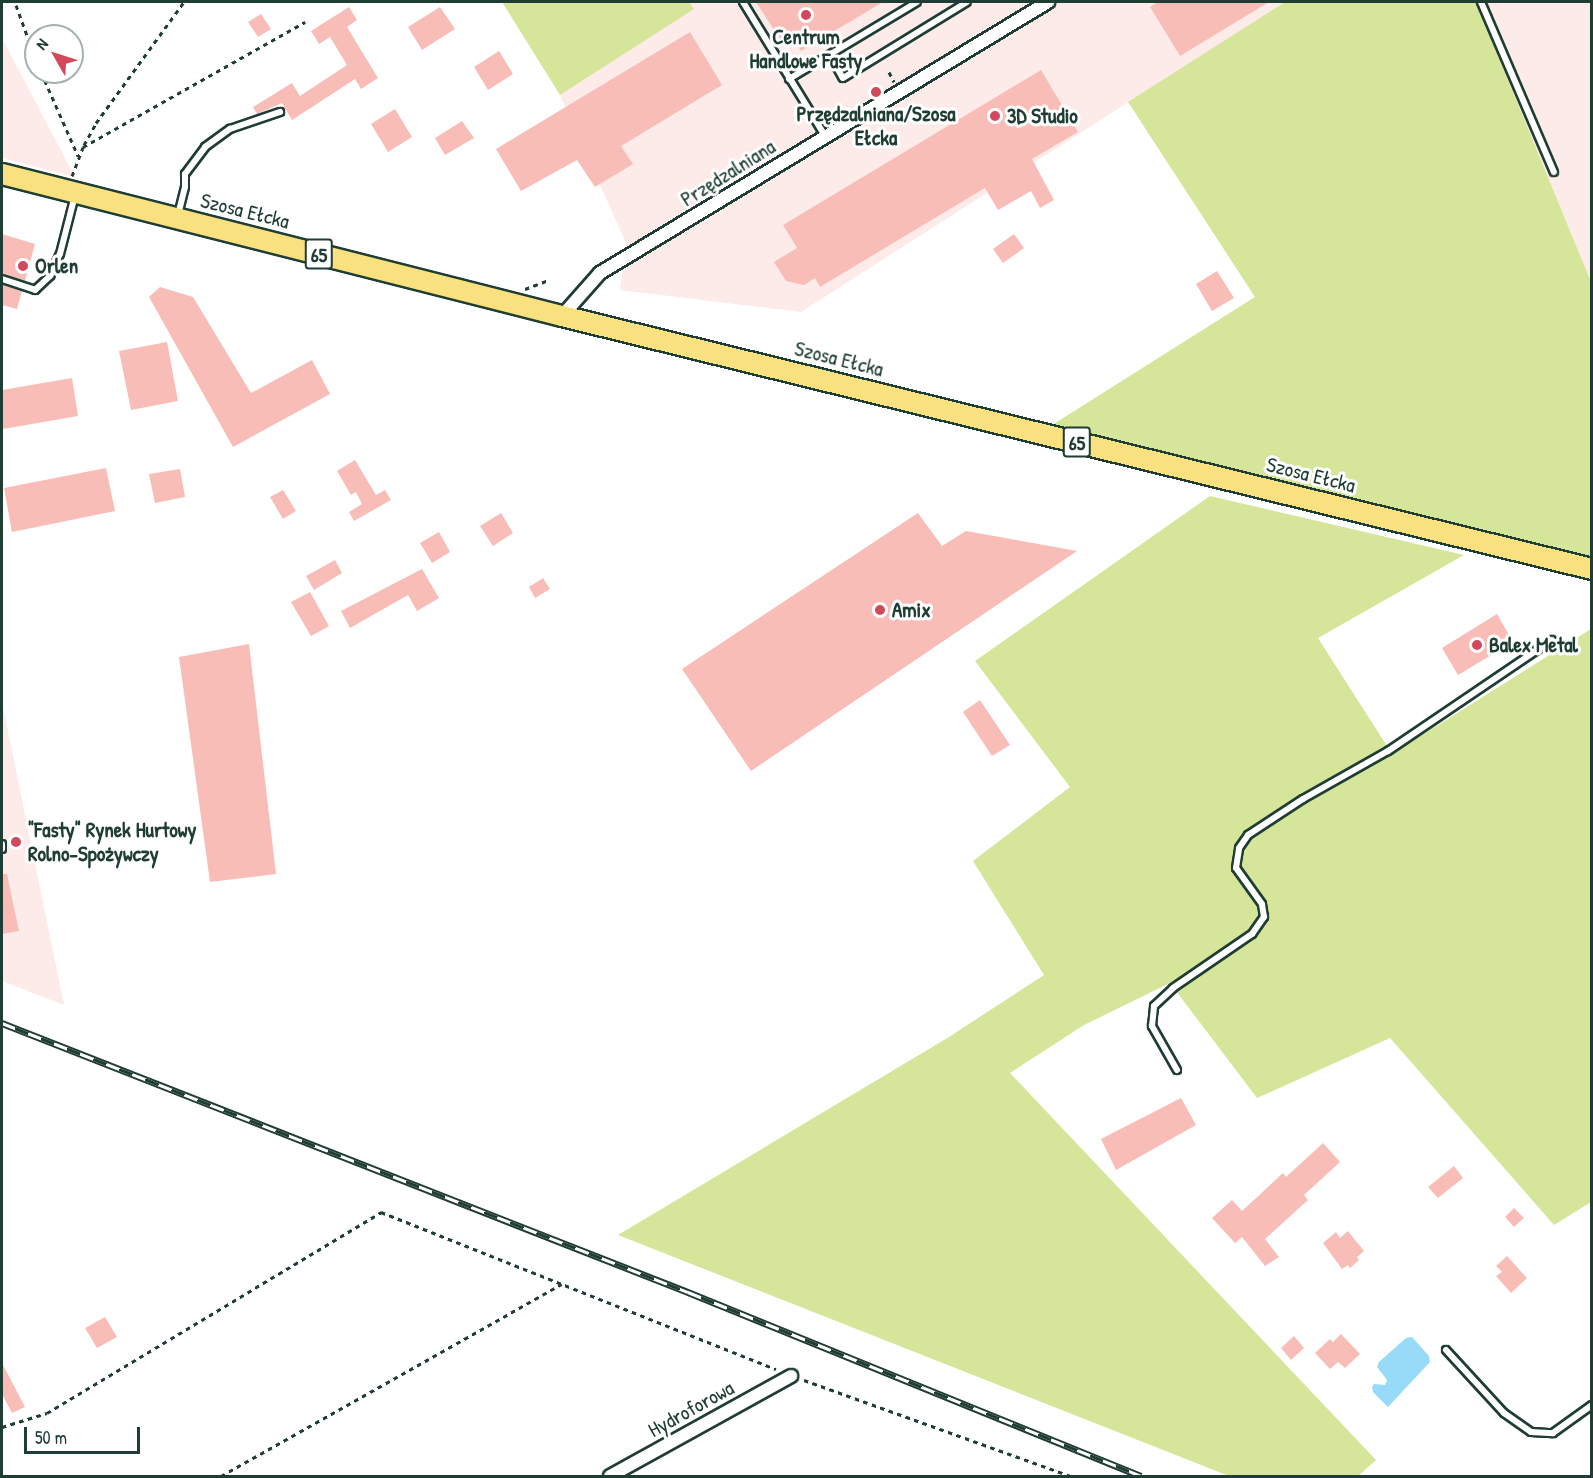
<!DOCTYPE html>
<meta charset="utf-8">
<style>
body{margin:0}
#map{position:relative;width:1593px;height:1478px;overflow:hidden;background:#fff;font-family:"Patrick Hand",sans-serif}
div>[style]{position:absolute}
.built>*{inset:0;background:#fdebe9}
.green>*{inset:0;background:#d5e599}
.water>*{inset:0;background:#97dbf9}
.building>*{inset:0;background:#f9bdb7}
.path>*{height:3px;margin-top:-1.5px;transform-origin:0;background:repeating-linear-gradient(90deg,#1f3d34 0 4.5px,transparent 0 9px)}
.roads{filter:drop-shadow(2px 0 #1f3d34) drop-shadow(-2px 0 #1f3d34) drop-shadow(0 2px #1f3d34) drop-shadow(0 -2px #1f3d34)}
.lane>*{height:6px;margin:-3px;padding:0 3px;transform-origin:3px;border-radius:3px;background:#fff}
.street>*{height:12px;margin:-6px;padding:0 6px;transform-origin:6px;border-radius:6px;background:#fff}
.primary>*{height:20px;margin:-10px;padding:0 10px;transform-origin:10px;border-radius:10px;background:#fae180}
.rail>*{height:7px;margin-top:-3.5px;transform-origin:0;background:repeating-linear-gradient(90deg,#fff 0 14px,#1f3d34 0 28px);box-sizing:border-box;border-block:2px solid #1f3d34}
.dots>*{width:16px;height:16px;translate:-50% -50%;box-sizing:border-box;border:3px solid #fff;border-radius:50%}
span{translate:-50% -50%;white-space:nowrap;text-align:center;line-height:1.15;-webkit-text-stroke:6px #fff;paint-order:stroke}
.shield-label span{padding:2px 4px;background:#fff;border:2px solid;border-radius:4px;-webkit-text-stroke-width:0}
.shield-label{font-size:20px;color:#1f3d34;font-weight:700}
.poi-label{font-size:21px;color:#1f3d34;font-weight:700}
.left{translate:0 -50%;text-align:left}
.street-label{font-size:21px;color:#1f3d34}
.frame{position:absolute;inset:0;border:3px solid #1f3d34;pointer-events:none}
.north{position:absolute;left:24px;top:24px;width:60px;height:60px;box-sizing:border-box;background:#fff;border:2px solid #a5b1ae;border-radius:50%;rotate:309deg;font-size:16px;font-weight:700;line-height:24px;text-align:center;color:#1f3d34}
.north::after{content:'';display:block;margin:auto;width:21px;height:27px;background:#d1495b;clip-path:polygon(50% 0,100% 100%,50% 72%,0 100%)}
.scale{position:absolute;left:24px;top:1427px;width:116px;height:27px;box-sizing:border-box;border:3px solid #1f3d34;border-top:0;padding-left:8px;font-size:18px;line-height:21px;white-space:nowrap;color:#1f3d34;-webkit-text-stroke:4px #fff;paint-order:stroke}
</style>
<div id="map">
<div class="built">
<div style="clip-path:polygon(689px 2px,1285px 2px,801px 312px,620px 290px,626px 243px,560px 95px,693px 9px)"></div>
<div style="clip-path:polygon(1476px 2px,1591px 2px,1591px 282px)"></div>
<div style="clip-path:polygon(2px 38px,75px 177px,2px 158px)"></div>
<div style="clip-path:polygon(2px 702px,64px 1005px,2px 981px)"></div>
</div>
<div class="green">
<div style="clip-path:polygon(502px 2px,689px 2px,694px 9px,560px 95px)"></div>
<div style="clip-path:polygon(1285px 2px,1476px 2px,1591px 282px,1591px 557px,1052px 425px,1255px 297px,1128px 102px)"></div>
<div style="clip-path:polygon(1210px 496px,1464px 555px,1318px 638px,1392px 754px,1591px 629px,1591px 1202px,1554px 1225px,1390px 1038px,1257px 1098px,1170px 983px,1084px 1025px,1010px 1073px,1376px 1460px,1358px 1476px,1229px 1476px,618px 1235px,949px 1037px,1044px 975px,973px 861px,1070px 787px,975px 661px)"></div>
</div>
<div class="water">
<div style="clip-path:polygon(1412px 1337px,1429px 1356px,1430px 1362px,1388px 1407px,1373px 1392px,1372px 1387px,1374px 1384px,1385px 1385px,1387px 1380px,1377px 1367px,1379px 1362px,1406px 1338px)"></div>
</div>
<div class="building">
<div style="clip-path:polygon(756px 2px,883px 2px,801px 51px,791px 35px,781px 41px)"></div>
<div style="clip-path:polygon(1158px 2px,1269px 2px,1180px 56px,1150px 7px)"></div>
<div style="clip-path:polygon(349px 7px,357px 20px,347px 27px,378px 78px,361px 89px,355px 79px,292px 120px,282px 103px,257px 114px,253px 107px,292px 83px,300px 96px,347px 65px,330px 37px,319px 44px,311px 31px)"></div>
<div style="clip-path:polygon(440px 7px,455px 29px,422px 50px,408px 27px)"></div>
<div style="clip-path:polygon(261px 14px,271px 29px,258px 37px,248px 22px)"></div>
<div style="clip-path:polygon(690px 32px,722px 85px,621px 146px,633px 164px,595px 187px,577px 160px,521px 191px,496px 149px)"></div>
<div style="clip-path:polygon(499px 51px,513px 74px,488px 90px,474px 67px)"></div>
<div style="clip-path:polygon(1041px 70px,1078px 132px,1032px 159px,1054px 200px,1040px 208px,1031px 191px,998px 210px,985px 188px,820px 287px,815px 278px,804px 285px,786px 281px,774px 262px,797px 248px,783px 225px)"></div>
<div style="clip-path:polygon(395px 109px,412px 137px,388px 152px,371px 124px)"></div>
<div style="clip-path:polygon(462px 121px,474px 138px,445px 155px,435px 138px)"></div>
<div style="clip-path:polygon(2px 234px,35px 244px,25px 281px,2px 274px)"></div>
<div style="clip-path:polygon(1014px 234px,1024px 248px,1003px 263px,993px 249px)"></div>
<div style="clip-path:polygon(1217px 271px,1234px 298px,1212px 311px,1196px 284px)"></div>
<div style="clip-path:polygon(2px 284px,22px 291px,17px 309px,2px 305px)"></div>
<div style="clip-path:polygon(160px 287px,193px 297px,251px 393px,312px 360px,330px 394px,233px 447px,149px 297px)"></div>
<div style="clip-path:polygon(167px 342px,178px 401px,131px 410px,119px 351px)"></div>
<div style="clip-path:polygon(72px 378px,78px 416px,3px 429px,2px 390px)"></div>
<div style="clip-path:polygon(355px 460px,376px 495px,385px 490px,391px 500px,354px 521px,349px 512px,362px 504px,356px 492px,351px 495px,337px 471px)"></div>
<div style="clip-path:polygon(106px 468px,115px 511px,12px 532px,4px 488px)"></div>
<div style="clip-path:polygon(180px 469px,185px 497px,155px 503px,149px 474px)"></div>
<div style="clip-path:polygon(283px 490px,296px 511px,283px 519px,270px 497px)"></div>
<div style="clip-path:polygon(501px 513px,513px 533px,493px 546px,480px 526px)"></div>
<div style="clip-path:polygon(918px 513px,942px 546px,966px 531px,1077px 551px,751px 771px,682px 669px)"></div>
<div style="clip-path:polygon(439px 532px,450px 552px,432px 563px,420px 543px)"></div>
<div style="clip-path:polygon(335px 560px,342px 573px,314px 590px,306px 576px)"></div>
<div style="clip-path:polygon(422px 569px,439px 598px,417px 611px,408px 595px,350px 628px,341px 611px)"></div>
<div style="clip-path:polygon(543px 578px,550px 589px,535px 598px,529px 587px)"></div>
<div style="clip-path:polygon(310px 592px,329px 626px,311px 636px,291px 602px)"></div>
<div style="clip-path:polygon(1497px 614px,1513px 642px,1458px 675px,1442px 648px)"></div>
<div style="clip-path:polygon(249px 644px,276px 874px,210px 882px,179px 657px)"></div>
<div style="clip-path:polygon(980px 700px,1010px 745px,992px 756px,963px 712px)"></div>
<div style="clip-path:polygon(2px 874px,7px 874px,19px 931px,2px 934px)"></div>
<div style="clip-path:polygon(1181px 1098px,1196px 1125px,1116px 1170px,1101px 1139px)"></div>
<div style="clip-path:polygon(1323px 1143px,1340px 1162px,1304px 1195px,1308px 1200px,1265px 1239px,1279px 1257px,1265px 1266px,1242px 1237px,1235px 1243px,1212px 1218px,1232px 1200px,1242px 1211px,1283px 1173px,1286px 1177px)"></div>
<div style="clip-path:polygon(1454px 1166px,1463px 1178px,1438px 1198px,1428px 1187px)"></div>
<div style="clip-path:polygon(1514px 1208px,1524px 1218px,1514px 1227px,1505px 1217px)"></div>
<div style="clip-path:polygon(1348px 1231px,1364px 1251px,1357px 1257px,1359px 1260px,1350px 1268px,1348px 1265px,1342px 1269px,1323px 1243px,1336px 1232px,1340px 1238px)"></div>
<div style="clip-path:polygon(1507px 1256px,1527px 1278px,1511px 1293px,1496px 1276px,1502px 1272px,1496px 1266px)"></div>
<div style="clip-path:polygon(105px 1317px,117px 1337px,97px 1348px,85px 1328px)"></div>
<div style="clip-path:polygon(1341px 1334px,1360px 1354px,1345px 1368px,1338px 1362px,1330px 1369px,1315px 1353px,1330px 1339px,1333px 1342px)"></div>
<div style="clip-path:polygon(1294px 1336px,1304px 1348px,1291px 1360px,1281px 1348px)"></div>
<div style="clip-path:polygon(2px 1363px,25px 1407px,12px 1413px,2px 1394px)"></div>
</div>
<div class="path">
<div style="left:16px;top:5px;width:59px;rotate:70deg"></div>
<div style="left:41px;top:72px;width:92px;rotate:66.2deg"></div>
<div style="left:889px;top:72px;width:11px;rotate:63deg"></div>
<div style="left:84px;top:145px;width:25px;rotate:-61deg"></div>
<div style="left:96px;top:123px;width:150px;rotate:-54deg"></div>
<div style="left:72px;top:176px;width:31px;rotate:-69deg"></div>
<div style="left:83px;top:147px;width:255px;rotate:-29.4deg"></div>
<div style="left:525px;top:289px;width:25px;rotate:-21deg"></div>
<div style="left:804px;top:1380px;width:283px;rotate:19.8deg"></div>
<div style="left:2px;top:1427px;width:47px;rotate:-17.3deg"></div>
<div style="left:47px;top:1413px;width:390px;rotate:-31deg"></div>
<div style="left:381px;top:1212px;width:425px;rotate:21.7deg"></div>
<div style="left:221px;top:1476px;width:391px;rotate:-29.4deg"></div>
</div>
<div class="roads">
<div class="lane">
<div style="left:743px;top:2px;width:157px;rotate:58.5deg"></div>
<div style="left:1481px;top:2px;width:185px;rotate:66.8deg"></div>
<div style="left:830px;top:55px;width:26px;rotate:61deg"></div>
<div style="left:843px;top:78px;width:145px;rotate:-31.5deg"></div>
<div style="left:789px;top:79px;width:149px;rotate:-31deg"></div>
<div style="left:178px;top:215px;width:29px;rotate:-76deg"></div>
<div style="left:185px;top:187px;width:13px;rotate:-90deg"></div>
<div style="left:185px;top:174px;width:34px;rotate:-53deg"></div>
<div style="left:205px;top:147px;width:31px;rotate:-36deg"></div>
<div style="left:230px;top:129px;width:53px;rotate:-18.8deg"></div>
<div style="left:2px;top:279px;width:35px;rotate:18deg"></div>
<div style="left:35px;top:290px;width:21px;rotate:-43deg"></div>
<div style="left:50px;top:276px;width:24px;rotate:-66deg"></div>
<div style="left:60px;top:254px;width:61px;rotate:-75.7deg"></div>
<div style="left:2px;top:844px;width:5px;rotate:90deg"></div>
<div style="left:1177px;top:1070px;width:51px;rotate:-119.6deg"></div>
<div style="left:1152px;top:1026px;width:20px;rotate:-84deg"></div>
<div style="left:1154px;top:1006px;width:26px;rotate:-43deg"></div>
<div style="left:1173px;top:988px;width:96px;rotate:-34.4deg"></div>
<div style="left:1252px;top:934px;width:21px;rotate:-55deg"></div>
<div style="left:1264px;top:917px;width:13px;rotate:-99deg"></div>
<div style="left:1262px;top:904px;width:44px;rotate:-125.8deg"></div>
<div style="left:1236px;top:868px;width:20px;rotate:-81deg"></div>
<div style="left:1239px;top:848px;width:16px;rotate:-55deg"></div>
<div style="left:1248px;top:835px;width:66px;rotate:-33.2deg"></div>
<div style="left:1303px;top:799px;width:98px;rotate:-29.5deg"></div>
<div style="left:1388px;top:751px;width:198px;rotate:-34.1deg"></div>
<div style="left:1446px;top:1350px;width:86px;rotate:47.4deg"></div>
<div style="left:1504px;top:1413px;width:33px;rotate:35deg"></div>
<div style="left:1531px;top:1432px;width:22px;rotate:3deg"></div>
<div style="left:1553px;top:1433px;width:48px;rotate:-35.7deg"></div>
</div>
<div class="street">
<div style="left:562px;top:316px;width:57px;rotate:-48.5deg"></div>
<div style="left:600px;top:273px;width:524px;rotate:-31.17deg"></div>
<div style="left:610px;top:1476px;width:207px;rotate:-28.9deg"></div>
</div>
<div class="primary">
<div style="left:2px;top:174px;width:578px;rotate:14.23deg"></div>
<div style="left:562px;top:316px;width:1061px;rotate:13.8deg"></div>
</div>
</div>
<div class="rail">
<div style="left:2px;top:1023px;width:737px;rotate:21.41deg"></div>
<div style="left:688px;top:1292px;width:489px;rotate:22.1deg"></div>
</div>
<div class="dots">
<div style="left:806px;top:15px;background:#d1495b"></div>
<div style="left:876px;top:92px;background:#d1495b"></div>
<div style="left:995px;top:116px;background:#d1495b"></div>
<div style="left:23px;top:266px;background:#d1495b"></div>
<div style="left:880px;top:610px;background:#d1495b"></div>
<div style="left:1477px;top:645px;background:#d1495b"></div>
<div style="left:16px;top:842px;background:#d1495b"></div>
</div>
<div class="shield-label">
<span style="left:319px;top:254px">65</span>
<span style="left:1077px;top:442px">65</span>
</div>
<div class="poi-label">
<span style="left:806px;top:49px">Centrum<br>Handlowe Fasty</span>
<span style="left:876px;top:126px">Przędzalniana/Szosa<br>Ełcka</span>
<span class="left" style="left:1007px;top:116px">3D Studio</span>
<span class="left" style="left:35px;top:266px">Orlen</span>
<span class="left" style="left:892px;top:610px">Amix</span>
<span class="left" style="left:1489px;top:645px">Balex Metal</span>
<span class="left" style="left:28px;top:842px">"Fasty" Rynek Hurtowy<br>Rolno-Spożywczy</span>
</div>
<div class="street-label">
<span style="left:728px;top:173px;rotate:-32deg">Przędzalniana</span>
<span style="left:245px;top:211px;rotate:14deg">Szosa Ełcka</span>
<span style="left:839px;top:359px;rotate:14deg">Szosa Ełcka</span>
<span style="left:1311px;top:475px;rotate:14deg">Szosa Ełcka</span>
<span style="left:691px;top:1409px;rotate:-29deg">Hydroforowa</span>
</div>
<div class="frame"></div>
<div class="north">N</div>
<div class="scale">50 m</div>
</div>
